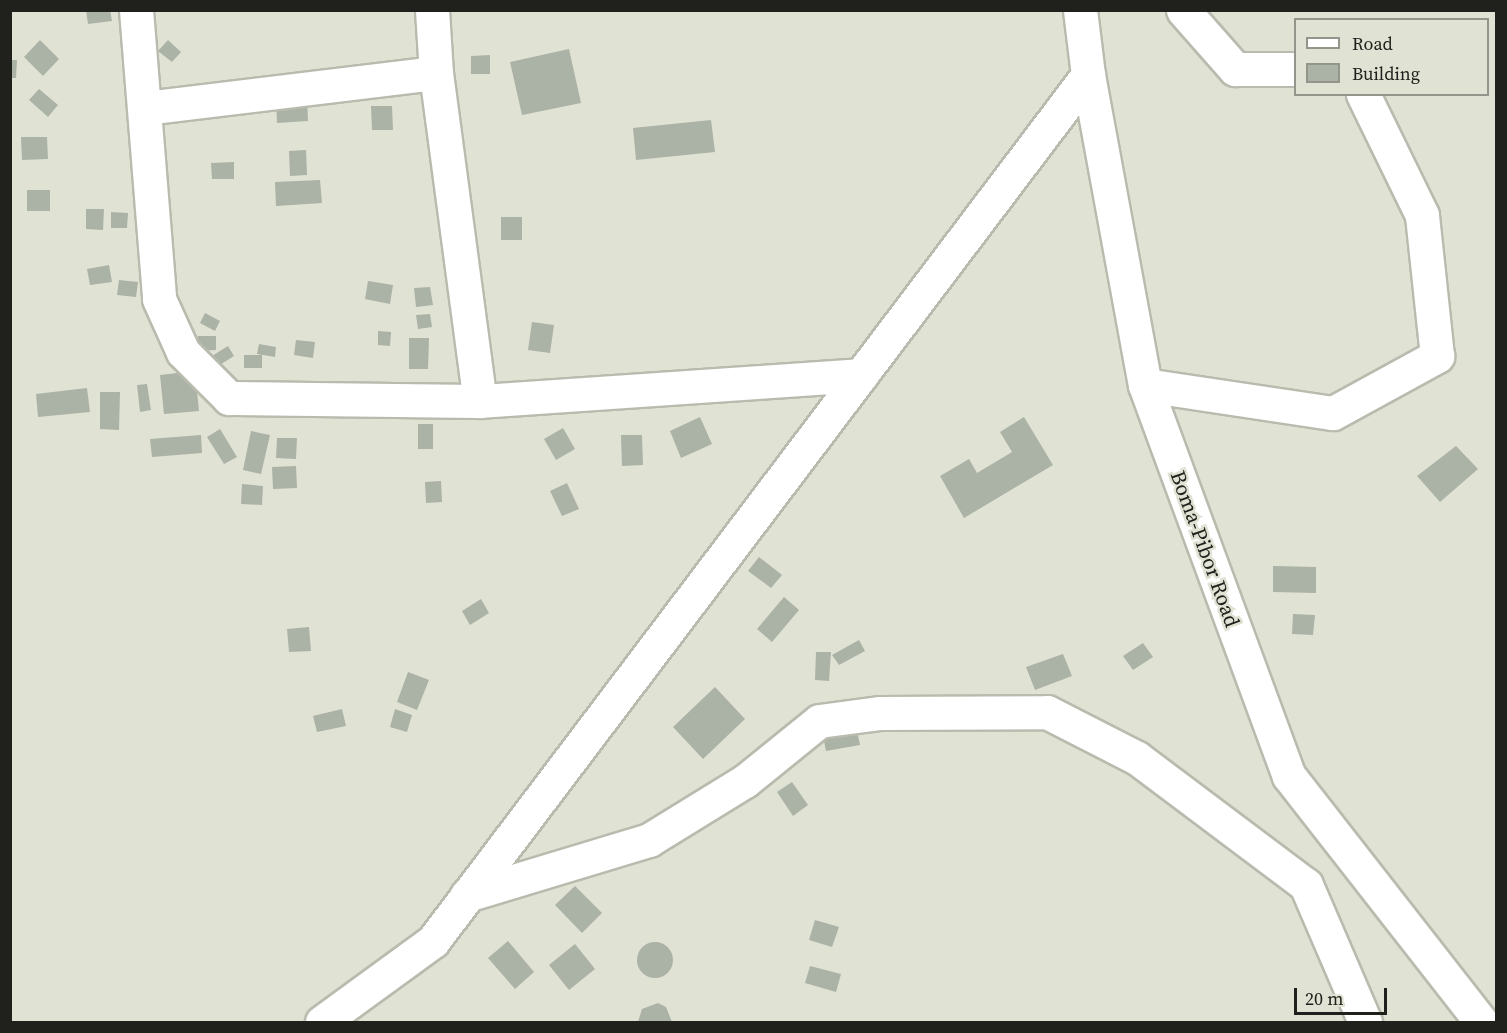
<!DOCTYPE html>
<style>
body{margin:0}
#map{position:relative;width:1507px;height:1033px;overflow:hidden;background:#e0e2d4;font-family:"Source Serif 4",serif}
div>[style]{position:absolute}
.building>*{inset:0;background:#abb2a6}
.round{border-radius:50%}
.roads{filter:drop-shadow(2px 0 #b9bbae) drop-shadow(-2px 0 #b9bbae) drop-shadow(0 2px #b9bbae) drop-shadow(0 -2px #b9bbae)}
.minor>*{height:33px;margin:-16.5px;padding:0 16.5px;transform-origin:16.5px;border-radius:16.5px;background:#fff}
span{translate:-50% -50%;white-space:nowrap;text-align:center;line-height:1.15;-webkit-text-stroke:5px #e0e2d4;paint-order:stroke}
.street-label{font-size:21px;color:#20211c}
.frame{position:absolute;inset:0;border:12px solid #20211c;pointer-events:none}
.legend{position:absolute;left:1294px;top:18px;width:195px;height:78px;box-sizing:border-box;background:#e0e2d4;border:2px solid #93958a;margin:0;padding:8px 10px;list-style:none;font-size:18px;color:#20211c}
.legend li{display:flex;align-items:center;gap:12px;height:30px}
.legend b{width:30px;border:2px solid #93958a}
.scale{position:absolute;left:1294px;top:988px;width:93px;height:27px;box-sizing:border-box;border:3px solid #20211c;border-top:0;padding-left:8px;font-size:18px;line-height:21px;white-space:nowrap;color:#20211c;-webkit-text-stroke:4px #e0e2d4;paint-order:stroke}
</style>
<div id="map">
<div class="building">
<div style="clip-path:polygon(86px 10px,110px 10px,112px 21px,88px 24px)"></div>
<div style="clip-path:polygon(40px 40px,59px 59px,43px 76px,24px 57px)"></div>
<div style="clip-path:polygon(168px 40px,181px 52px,172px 62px,158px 51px)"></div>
<div style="clip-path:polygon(569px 49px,581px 103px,522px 115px,510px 62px)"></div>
<div style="clip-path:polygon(490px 55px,490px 74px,471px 74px,471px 56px)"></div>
<div style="clip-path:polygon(10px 60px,17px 60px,16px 78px,10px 78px)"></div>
<div style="clip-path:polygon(39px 89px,58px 105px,48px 117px,29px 100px)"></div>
<div style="clip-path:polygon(307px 98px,308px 121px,277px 123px,276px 100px)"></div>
<div style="clip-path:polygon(371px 106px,392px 106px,393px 130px,372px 130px)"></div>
<div style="clip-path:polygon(711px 120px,715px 152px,636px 160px,633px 128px)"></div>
<div style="clip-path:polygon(21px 137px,47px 137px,48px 159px,22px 160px)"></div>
<div style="clip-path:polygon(306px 150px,307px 175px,290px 176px,289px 151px)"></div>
<div style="clip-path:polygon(234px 162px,234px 179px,212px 179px,211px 163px)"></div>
<div style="clip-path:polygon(320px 180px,322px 203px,276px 206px,275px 182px)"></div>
<div style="clip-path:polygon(27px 190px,50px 190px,50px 211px,27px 211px)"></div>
<div style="clip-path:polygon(86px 209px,104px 209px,103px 230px,86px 229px)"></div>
<div style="clip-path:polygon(111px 212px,128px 213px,127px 228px,111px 228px)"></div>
<div style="clip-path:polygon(501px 217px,522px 217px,522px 240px,501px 240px)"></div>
<div style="clip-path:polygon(109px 265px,112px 282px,90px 285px,87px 269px)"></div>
<div style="clip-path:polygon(119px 280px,138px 282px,136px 297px,117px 295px)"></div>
<div style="clip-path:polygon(368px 281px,393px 285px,390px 304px,365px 299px)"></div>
<div style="clip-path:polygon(430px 287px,433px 305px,416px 307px,414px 288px)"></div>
<div style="clip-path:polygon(205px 313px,220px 321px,215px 331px,200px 323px)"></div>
<div style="clip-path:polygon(430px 314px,432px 327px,418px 329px,416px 315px)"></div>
<div style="clip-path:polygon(532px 322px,554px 325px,550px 353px,528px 350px)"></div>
<div style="clip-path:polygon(378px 331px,391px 332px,390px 346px,378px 345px)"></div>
<div style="clip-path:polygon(198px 336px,216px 336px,216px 350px,198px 351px)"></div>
<div style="clip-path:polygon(409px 338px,429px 338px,428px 369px,409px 369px)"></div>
<div style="clip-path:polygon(296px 340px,315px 342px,313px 358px,294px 355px)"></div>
<div style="clip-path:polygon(259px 344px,276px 347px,275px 357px,257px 354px)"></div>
<div style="clip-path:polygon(228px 346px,234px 356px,218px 366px,212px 356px)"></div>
<div style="clip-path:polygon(244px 355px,262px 355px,262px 368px,244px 368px)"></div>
<div style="clip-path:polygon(195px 371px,199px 411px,164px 414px,160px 375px)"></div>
<div style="clip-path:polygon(147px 384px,151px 410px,140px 412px,137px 385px)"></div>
<div style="clip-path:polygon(87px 388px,90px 412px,38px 417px,36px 394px)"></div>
<div style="clip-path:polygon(100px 392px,120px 392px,119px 430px,100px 429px)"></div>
<div style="clip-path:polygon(700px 417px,712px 444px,681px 458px,670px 431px)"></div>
<div style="clip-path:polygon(1024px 417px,1053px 465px,964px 518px,940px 476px,969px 459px,977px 473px,1012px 452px,1000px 432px)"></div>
<div style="clip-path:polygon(418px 424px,433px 424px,433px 449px,418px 449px)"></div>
<div style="clip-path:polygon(563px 428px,575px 449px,556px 460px,544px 439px)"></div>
<div style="clip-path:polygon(220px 429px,237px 457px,224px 464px,207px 437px)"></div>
<div style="clip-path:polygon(251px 431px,270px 435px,261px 474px,243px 470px)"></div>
<div style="clip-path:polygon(201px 435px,202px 453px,152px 457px,150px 439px)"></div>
<div style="clip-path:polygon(621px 435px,642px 435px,643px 465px,622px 466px)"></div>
<div style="clip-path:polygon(277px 438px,297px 438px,296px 459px,276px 458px)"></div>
<div style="clip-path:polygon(1456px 446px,1478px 469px,1440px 502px,1417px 476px)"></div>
<div style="clip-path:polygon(296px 466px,297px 488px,273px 489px,272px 467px)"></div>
<div style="clip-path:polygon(441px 481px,442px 502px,426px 503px,425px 482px)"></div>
<div style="clip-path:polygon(567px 483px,579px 509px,562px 516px,550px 491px)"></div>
<div style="clip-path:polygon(242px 484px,263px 486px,262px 505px,241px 504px)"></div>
<div style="clip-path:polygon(759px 557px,782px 575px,771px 588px,748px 571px)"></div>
<div style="clip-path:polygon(1273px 566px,1316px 567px,1316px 593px,1273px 592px)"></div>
<div style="clip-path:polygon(784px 597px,799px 610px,772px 642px,757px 629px)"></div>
<div style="clip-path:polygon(481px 599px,489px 613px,470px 625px,462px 611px)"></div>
<div style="clip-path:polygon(1293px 614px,1315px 615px,1313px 635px,1292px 634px)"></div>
<div style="clip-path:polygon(309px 627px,311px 651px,289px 652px,287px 629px)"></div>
<div style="clip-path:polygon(859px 640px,865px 651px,839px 665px,832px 655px)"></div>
<div style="clip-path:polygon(1143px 643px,1153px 657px,1133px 670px,1123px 656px)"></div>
<div style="clip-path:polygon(816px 652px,831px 652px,829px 681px,815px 680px)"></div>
<div style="clip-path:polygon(1063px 654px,1072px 676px,1035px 690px,1026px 667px)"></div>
<div style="clip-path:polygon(408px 672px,429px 680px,417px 710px,397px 702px)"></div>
<div style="clip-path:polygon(715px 687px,745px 719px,703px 759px,673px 727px)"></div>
<div style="clip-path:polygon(342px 709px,346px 726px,317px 732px,313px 716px)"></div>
<div style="clip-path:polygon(395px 709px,412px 715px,407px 732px,390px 727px)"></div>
<div style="clip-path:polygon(857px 730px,860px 745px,826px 751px,823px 736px)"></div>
<div style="clip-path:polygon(792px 782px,808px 805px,793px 816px,777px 792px)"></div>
<div style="clip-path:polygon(575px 886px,602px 913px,582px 933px,555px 905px)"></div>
<div style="clip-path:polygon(815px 920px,839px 927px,832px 947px,809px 940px)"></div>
<div style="clip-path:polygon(508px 941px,534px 972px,515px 989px,488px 958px)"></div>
<div class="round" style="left:637px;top:942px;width:36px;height:36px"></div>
<div style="clip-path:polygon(575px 944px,595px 969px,569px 990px,549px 965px)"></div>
<div style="clip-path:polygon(810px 966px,841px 974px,836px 992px,805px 983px)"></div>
<div style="clip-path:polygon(658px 1003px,666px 1007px,672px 1022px,638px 1022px,642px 1009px)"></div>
</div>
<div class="roads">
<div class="minor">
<div style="left:136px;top:10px;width:290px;rotate:85.4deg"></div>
<div style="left:159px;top:299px;width:58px;rotate:65.6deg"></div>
<div style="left:183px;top:352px;width:65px;rotate:45deg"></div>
<div style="left:229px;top:398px;width:251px;rotate:0.7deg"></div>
<div style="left:432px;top:10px;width:63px;rotate:86.4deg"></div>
<div style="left:436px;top:73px;width:331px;rotate:82.4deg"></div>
<div style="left:480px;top:401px;width:382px;rotate:-3.9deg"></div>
<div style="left:1080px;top:10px;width:65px;rotate:83deg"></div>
<div style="left:1088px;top:75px;width:315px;rotate:79.6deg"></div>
<div style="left:1145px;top:385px;width:417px;rotate:69.8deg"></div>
<div style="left:1289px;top:776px;width:312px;rotate:52deg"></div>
<div style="left:1183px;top:10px;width:79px;rotate:48.6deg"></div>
<div style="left:1235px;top:69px;width:61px"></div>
<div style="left:146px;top:108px;width:292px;rotate:-6.9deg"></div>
<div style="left:1145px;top:385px;width:190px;rotate:8.5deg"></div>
<div style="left:1333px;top:413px;width:119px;rotate:-28.7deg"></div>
<div style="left:1437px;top:356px;width:142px;rotate:-96.1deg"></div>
<div style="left:1422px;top:215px;width:135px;rotate:-116deg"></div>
<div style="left:467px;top:895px;width:190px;rotate:-16.8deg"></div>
<div style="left:649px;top:840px;width:113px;rotate:-31.6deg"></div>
<div style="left:745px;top:781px;width:95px;rotate:-39deg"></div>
<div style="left:819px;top:721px;width:62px;rotate:-7.5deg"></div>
<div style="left:880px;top:713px;width:167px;rotate:-0.3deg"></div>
<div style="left:1047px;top:712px;width:101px;rotate:27.1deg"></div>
<div style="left:1137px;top:758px;width:211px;rotate:36.9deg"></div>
<div style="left:1306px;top:885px;width:149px;rotate:66.7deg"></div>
<div style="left:322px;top:1022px;width:137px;rotate:-36.1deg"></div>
<div style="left:433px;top:941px;width:1086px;rotate:-52.9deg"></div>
</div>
</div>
<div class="street-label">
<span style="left:1205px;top:549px;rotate:70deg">Boma-Pibor Road</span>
</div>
<div class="frame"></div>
<ul class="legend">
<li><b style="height:8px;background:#fff"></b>Road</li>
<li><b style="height:16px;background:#abb2a6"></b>Building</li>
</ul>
<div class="scale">20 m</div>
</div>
